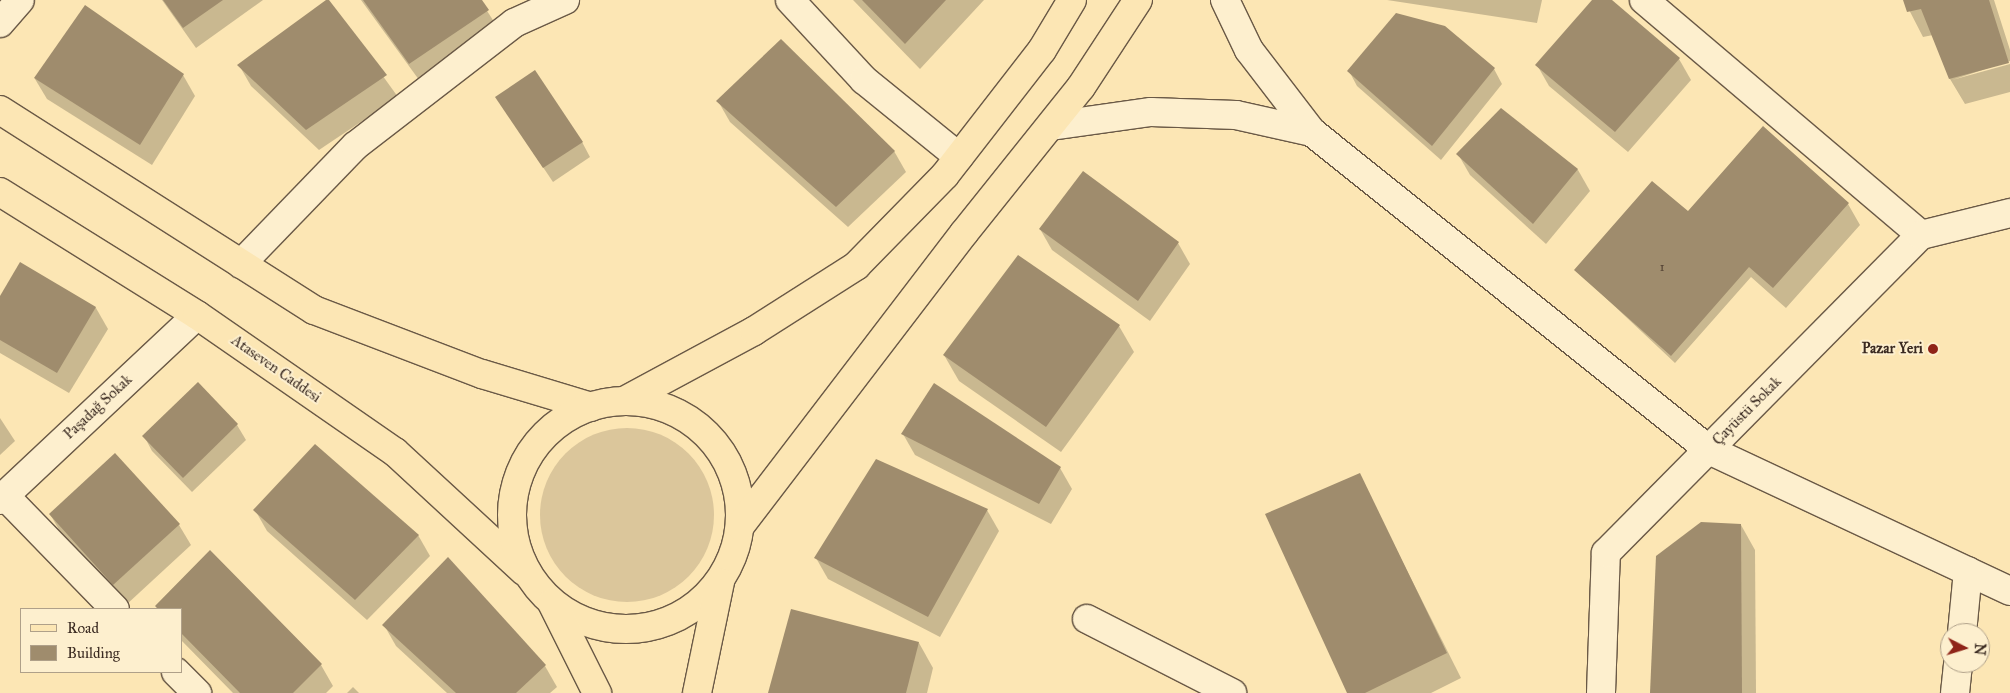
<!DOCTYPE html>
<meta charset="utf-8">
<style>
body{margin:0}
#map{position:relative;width:2010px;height:693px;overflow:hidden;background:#fce6b4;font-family:"IM FELL Great Primer",serif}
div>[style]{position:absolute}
.green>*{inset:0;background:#dbc69b}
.round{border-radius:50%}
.shadow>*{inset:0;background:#0003}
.building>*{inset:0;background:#9f8c6d}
.roads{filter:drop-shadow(1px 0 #6a5946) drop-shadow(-1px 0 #6a5946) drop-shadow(0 1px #6a5946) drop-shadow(0 -1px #6a5946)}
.minor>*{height:28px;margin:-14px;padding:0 14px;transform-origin:14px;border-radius:14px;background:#fdefce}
.major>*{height:28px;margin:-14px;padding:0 14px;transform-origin:14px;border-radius:14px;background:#fce6b4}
.major>.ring{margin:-14px;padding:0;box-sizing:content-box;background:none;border:28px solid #fce6b4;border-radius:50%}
.dots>*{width:14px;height:14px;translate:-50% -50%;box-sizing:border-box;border:2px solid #fdefce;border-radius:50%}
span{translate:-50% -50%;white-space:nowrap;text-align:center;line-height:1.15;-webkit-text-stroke:4px #fdefce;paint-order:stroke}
.number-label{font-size:12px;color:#534234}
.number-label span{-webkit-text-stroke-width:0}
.poi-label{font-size:15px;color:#3a2a21;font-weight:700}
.right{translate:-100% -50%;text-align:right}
.street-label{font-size:15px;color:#3a2a21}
.legend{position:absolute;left:20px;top:608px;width:162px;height:65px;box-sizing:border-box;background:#fdefce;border:1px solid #afa089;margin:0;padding:6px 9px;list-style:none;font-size:15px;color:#3a2a21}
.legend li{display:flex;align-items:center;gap:10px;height:25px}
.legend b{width:25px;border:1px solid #afa089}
.north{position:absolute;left:1940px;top:623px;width:50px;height:50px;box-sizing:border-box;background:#fdefce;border:1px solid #afa089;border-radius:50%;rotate:95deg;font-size:14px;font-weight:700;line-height:20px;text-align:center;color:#3a2a21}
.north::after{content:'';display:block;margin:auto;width:18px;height:22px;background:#8f2418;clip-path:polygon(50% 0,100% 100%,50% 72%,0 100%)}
</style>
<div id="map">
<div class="green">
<div class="round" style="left:540px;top:428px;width:174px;height:174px"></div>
</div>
<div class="shadow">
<div style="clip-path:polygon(162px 0,263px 0,196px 48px)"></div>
<div style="clip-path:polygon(328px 0,398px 97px,319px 150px,251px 86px,239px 65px)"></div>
<div style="clip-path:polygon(361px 0,480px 0,500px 31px,422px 84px)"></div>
<div style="clip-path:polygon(853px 0,984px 0,920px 69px)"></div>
<div style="clip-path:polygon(1387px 0,1542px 0,1537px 23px)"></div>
<div style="clip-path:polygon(1594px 0,1610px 0,1679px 59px,1691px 80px,1628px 152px,1549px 86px,1537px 65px)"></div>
<div style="clip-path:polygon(1904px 0,1994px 0,2010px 50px,2010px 61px,1952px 80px,2010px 64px,2010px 92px,1965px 104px,1950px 79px,1933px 35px,1923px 37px)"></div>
<div style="clip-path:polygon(1494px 69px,1502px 84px,1441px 160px,1357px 86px,1349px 71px)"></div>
<div style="clip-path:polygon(183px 75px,195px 96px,152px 165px,47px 99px,35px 79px)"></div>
<div style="clip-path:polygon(718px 101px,894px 151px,906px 172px,848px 227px,730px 122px)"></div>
<div style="clip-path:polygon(1501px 109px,1578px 170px,1590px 191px,1546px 244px,1470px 175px,1458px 154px)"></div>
<div style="clip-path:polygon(506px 112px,582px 142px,590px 157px,553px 182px)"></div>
<div style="clip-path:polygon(1763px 128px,1848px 204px,1860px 225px,1786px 308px,1751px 277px,1675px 363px,1576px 270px,1692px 218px)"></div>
<div style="clip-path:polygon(1083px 173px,1178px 243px,1190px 264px,1150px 321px,1052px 250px,1040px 229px)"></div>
<div style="clip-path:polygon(1018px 257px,1119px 326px,1134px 352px,1061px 452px,959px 381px,944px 355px)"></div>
<div style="clip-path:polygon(21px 264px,96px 308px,108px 329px,69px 393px,0 353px,0 299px)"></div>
<div style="clip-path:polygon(198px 384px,237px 425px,246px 440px,192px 492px,152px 451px,144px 436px)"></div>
<div style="clip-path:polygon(0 418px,15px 441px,0 455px)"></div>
<div style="clip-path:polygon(903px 434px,1060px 468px,1072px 489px,1051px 524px,915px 455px)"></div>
<div style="clip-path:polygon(1359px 475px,1461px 678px,1431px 693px,1348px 693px)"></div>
<div style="clip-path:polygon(255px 510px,418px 535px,430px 556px,367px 620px,267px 531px)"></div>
<div style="clip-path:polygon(987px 510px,999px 531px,940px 637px,828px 579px,816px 558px)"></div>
<div style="clip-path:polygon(50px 514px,179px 525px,191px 545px,126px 605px,62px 535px)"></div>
<div style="clip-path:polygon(1741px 525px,1755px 550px,1756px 693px,1651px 693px)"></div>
<div style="clip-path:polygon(210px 552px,321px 665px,333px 686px,326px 693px,233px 693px,181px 640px,181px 609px,158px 609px,156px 606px)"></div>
<div style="clip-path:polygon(384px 625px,545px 666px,557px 687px,550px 693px,447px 693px,396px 646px)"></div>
<div style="clip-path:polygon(919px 643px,933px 668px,927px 693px,770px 693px)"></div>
<div style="clip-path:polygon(353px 687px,359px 693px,347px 693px)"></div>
</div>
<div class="building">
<div style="clip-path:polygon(163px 0,223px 0,183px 28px)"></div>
<div style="clip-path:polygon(326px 0,329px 0,387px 75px,306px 130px,237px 65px)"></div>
<div style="clip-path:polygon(363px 0,482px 0,489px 10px,409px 64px)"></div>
<div style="clip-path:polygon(862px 0,946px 0,905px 44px)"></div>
<div style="clip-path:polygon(1592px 0,1612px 0,1680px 58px,1615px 132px,1535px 65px)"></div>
<div style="clip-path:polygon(1903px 0,1989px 0,2009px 63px,1949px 79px,1921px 9px,1907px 12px)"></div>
<div style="clip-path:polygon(85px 5px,184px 74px,140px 145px,34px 78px)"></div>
<div style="clip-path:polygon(1396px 13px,1445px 26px,1495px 68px,1432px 146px,1347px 71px)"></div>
<div style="clip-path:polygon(781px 39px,895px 151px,836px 207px,716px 101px)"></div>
<div style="clip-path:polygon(535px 70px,583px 142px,543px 168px,495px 97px)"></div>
<div style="clip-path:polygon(1501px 108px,1578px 169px,1533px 224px,1456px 154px)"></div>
<div style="clip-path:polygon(1763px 126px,1849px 203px,1773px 288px,1749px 267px,1671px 356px,1574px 270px,1652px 181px,1688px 211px)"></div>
<div style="clip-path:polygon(1083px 171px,1179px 242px,1138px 301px,1039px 229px)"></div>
<div style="clip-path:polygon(1018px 255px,1120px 325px,1046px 427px,943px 355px)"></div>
<div style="clip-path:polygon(20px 262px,96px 307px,57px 373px,0 340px,0 296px)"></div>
<div style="clip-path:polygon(198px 382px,238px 424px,183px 478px,142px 436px)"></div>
<div style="clip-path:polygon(934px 383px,1061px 467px,1039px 504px,901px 434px)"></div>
<div style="clip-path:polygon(315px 444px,419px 535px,355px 600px,253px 510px)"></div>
<div style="clip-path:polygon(115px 453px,180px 524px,113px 585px,49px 514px)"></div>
<div style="clip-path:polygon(876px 459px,988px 509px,928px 617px,814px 558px)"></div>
<div style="clip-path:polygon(1360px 473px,1447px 653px,1365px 693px,1347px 693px,1265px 514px)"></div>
<div style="clip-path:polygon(1701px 522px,1741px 524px,1742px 693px,1650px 693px,1656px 556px)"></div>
<div style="clip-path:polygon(210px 550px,322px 664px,293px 693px,240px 693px,181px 633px,181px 609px,158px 609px,155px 606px)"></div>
<div style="clip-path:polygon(448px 557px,546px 665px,516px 693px,456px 693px,382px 625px)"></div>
<div style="clip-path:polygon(791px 609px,919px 642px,906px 693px,768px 693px)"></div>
</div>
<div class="roads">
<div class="minor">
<div style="left:790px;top:0;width:109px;rotate:47.2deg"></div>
<div style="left:864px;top:80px;width:122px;rotate:39deg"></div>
<div style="left:1225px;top:0;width:55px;rotate:64.4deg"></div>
<div style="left:1249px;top:50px;width:103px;rotate:52.5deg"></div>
<div style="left:1312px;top:132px;width:509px;rotate:38.69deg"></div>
<div style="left:1709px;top:450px;width:332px;rotate:25.1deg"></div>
<div style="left:1644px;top:0;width:363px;rotate:40.3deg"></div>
<div style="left:0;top:23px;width:30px;rotate:-49deg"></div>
<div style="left:1051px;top:126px;width:101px;rotate:-8deg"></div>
<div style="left:1151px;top:112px;width:85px;rotate:2deg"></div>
<div style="left:1236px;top:115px;width:78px;rotate:12.6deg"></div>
<div style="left:241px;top:264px;width:164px;rotate:-46deg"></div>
<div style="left:355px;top:146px;width:201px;rotate:-37.7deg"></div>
<div style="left:514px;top:23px;width:56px;rotate:-24.3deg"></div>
<div style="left:4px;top:495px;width:159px;rotate:45.8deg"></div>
<div style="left:0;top:500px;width:270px;rotate:-43.2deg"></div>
<div style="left:1087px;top:619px;width:163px;rotate:27deg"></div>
<div style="left:1962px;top:633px;width:62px;rotate:-84.5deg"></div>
<div style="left:176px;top:672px;width:30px;rotate:45deg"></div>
<div style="left:1601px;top:693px;width:140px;rotate:-88deg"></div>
<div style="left:1606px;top:553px;width:448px;rotate:-45.3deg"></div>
<div style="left:1921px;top:235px;width:92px;rotate:-13.9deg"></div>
<div style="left:1955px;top:693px;width:30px;rotate:-84deg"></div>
</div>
<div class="major">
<div style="left:0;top:110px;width:372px;rotate:32.5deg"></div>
<div style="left:314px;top:310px;width:180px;rotate:20.9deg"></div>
<div style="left:482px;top:374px;width:114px;rotate:16.8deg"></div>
<div style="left:0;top:192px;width:232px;rotate:32deg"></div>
<div style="left:197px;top:315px;width:241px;rotate:34.7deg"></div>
<div style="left:395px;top:452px;width:176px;rotate:42.7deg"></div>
<div style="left:624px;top:401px;width:148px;rotate:-28.3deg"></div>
<div style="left:754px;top:331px;width:121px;rotate:-32.5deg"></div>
<div style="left:856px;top:266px;width:127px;rotate:-45.6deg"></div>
<div style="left:945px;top:175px;width:158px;rotate:-52.2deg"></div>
<div style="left:1042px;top:50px;width:58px;rotate:-59deg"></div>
<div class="ring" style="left:512px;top:401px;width:200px;height:200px"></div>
<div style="left:740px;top:526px;width:369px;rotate:-52.6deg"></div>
<div style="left:964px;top:233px;width:187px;rotate:-51.3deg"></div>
<div style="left:1081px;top:87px;width:104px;rotate:-56.8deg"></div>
<div style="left:552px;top:603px;width:101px;rotate:63.4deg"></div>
<div style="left:697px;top:693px;width:113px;rotate:-78.3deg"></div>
</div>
</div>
<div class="dots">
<div style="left:1933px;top:349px;background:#8f2418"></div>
</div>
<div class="number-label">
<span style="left:1662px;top:268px">1</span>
</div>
<div class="poi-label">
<span class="right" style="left:1923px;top:349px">Pazar Yeri</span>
</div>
<div class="street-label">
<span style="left:276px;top:369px;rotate:35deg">Ataseven Caddesi</span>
<span style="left:98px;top:407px;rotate:-43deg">Paşadağ Sokak</span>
<span style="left:1747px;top:411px;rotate:-45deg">Çayüstü Sokak</span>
</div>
<ul class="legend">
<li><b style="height:6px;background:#fce6b4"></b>Road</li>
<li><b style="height:14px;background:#9f8c6d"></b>Building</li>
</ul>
<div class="north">N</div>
</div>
